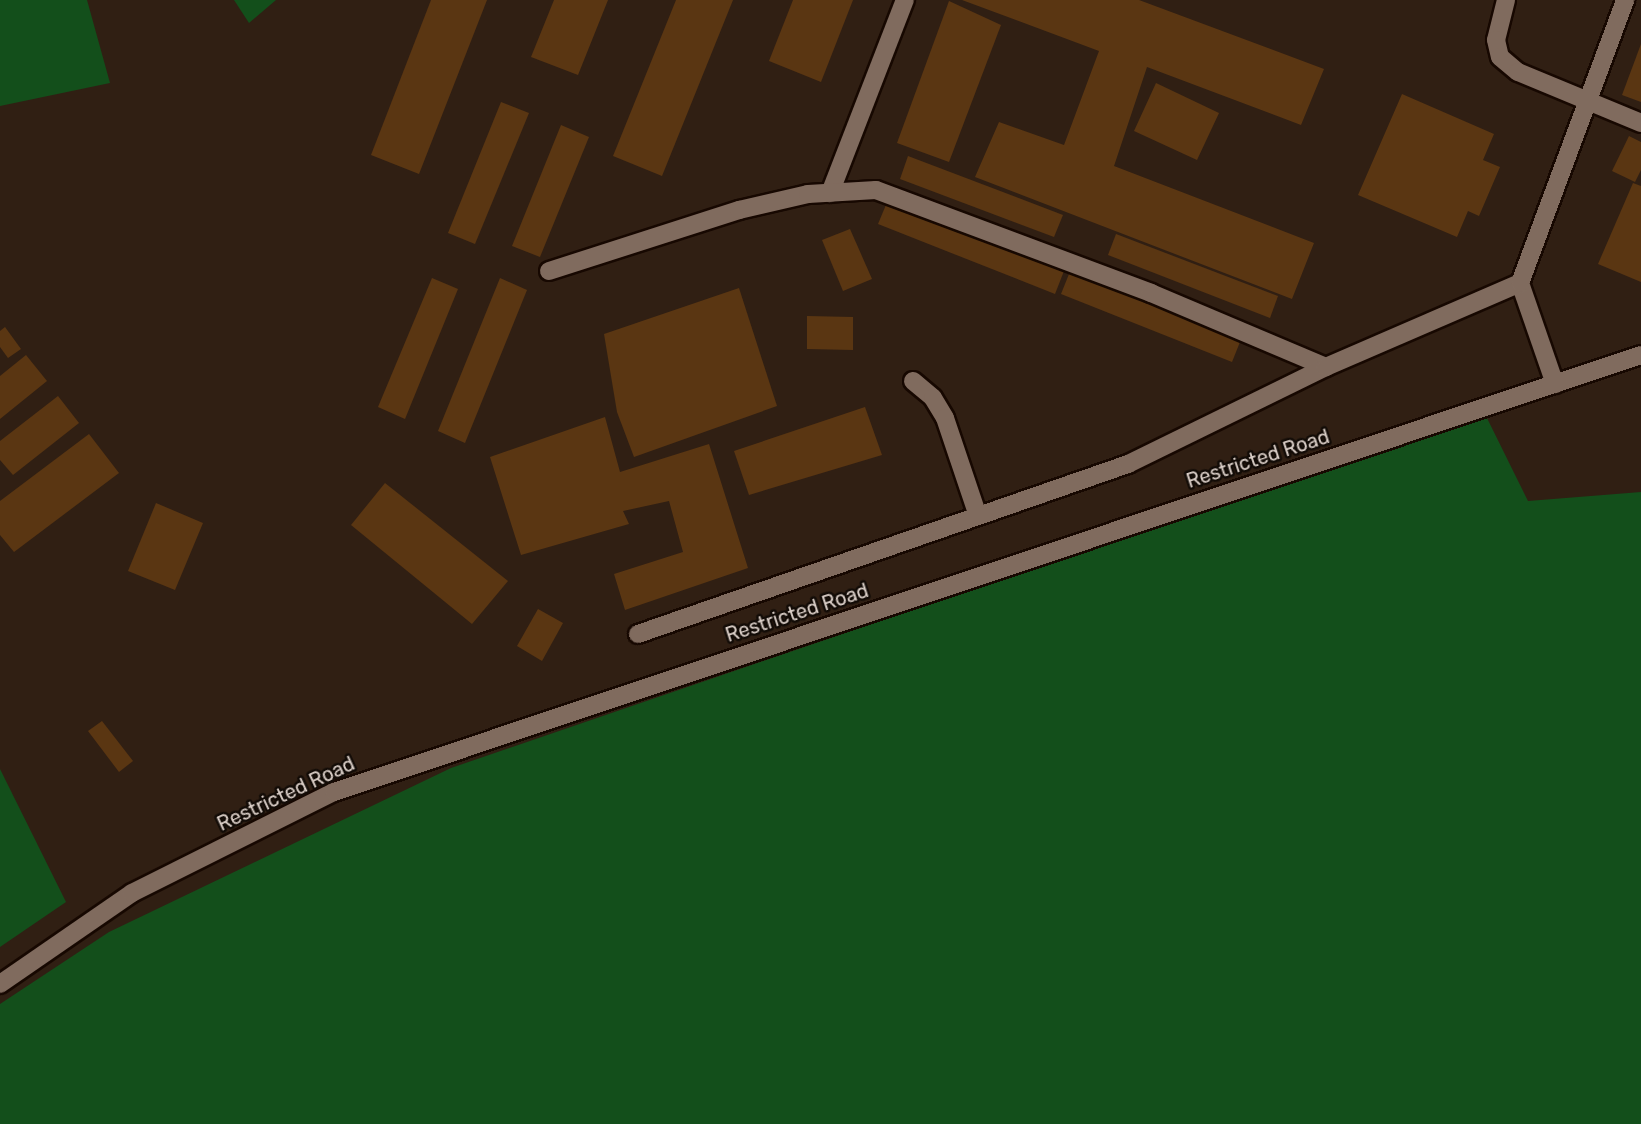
<!DOCTYPE html>
<style>
body{margin:0}
#map{position:relative;width:1641px;height:1124px;overflow:hidden;background:#301f13;font-family:Rubik,sans-serif}
div>[style]{position:absolute}
.green>*{inset:0;background:#134f1b}
.building>*{inset:0;background:#5a3612}
.roads{filter:drop-shadow(2px 0 #170801) drop-shadow(-2px 0 #170801) drop-shadow(0 2px #170801) drop-shadow(0 -2px #170801)}
.minor>*{height:18px;margin:-9px;padding:0 9px;transform-origin:9px;border-radius:9px;background:#806b5e}
span{translate:-50% -50%;white-space:nowrap;text-align:center;line-height:1.15;-webkit-text-stroke:5px #120b06;paint-order:stroke}
.street-label{font-size:20px;color:#dcd0c9}
</style>
<div id="map">
<div class="green">
<div style="clip-path:polygon(0 0,87px 0,110px 83px,0 106px)"></div>
<div style="clip-path:polygon(234px 0,276px 0,249px 23px)"></div>
<div style="clip-path:polygon(1485px 414px,1528px 501px,1641px 492px,1641px 1124px,0 1124px,0 1004px,109px 932px,451px 768px)"></div>
<div style="clip-path:polygon(0 769px,66px 902px,0 947px)"></div>
</div>
<div class="building">
<div style="clip-path:polygon(431px 0,487px 0,419px 174px,371px 155px)"></div>
<div style="clip-path:polygon(554px 0,608px 0,578px 75px,531px 57px)"></div>
<div style="clip-path:polygon(676px 0,733px 0,662px 176px,613px 156px)"></div>
<div style="clip-path:polygon(793px 0,853px 0,821px 82px,769px 61px)"></div>
<div style="clip-path:polygon(962px 0,1139px 0,1324px 69px,1301px 125px,1147px 67px,1114px 166px,1314px 243px,1292px 299px,975px 177px,999px 122px,1064px 145px,1099px 51px)"></div>
<div style="clip-path:polygon(949px 1px,1001px 25px,949px 162px,897px 143px)"></div>
<div style="clip-path:polygon(1641px 44px,1641px 102px,1622px 95px)"></div>
<div style="clip-path:polygon(1156px 83px,1219px 113px,1197px 160px,1134px 131px)"></div>
<div style="clip-path:polygon(1402px 94px,1494px 134px,1483px 160px,1500px 167px,1479px 216px,1468px 211px,1457px 237px,1358px 195px)"></div>
<div style="clip-path:polygon(501px 102px,529px 113px,475px 244px,448px 233px)"></div>
<div style="clip-path:polygon(561px 125px,589px 137px,540px 257px,512px 246px)"></div>
<div style="clip-path:polygon(1629px 136px,1641px 142px,1641px 170px,1635px 182px,1612px 171px)"></div>
<div style="clip-path:polygon(908px 156px,1063px 215px,1054px 237px,900px 179px)"></div>
<div style="clip-path:polygon(1633px 183px,1641px 186px,1641px 282px,1598px 264px)"></div>
<div style="clip-path:polygon(888px 200px,1064px 271px,1055px 294px,878px 224px)"></div>
<div style="clip-path:polygon(850px 229px,872px 279px,843px 291px,822px 240px)"></div>
<div style="clip-path:polygon(1116px 234px,1278px 296px,1270px 318px,1108px 255px)"></div>
<div style="clip-path:polygon(1071px 269px,1242px 337px,1232px 362px,1061px 294px)"></div>
<div style="clip-path:polygon(432px 278px,458px 289px,405px 419px,378px 407px)"></div>
<div style="clip-path:polygon(500px 278px,527px 290px,465px 443px,438px 431px)"></div>
<div style="clip-path:polygon(739px 288px,777px 406px,634px 457px,617px 412px,604px 334px)"></div>
<div style="clip-path:polygon(807px 316px,853px 317px,853px 350px,807px 349px)"></div>
<div style="clip-path:polygon(5px 327px,21px 349px,8px 358px,0 347px,0 331px)"></div>
<div style="clip-path:polygon(26px 355px,47px 381px,0 419px,0 376px)"></div>
<div style="clip-path:polygon(58px 396px,79px 423px,13px 475px,0 460px,0 441px)"></div>
<div style="clip-path:polygon(865px 407px,882px 455px,749px 495px,734px 451px)"></div>
<div style="clip-path:polygon(605px 417px,620px 472px,709px 444px,748px 568px,625px 610px,614px 574px,683px 552px,669px 501px,623px 511px,629px 524px,521px 555px,490px 457px)"></div>
<div style="clip-path:polygon(89px 434px,119px 473px,14px 552px,0 535px,0 501px)"></div>
<div style="clip-path:polygon(385px 483px,508px 581px,472px 624px,351px 525px)"></div>
<div style="clip-path:polygon(156px 503px,203px 523px,175px 590px,128px 571px)"></div>
<div style="clip-path:polygon(538px 609px,563px 623px,542px 661px,517px 646px)"></div>
<div style="clip-path:polygon(102px 721px,133px 761px,119px 772px,88px 731px)"></div>
</div>
<div class="roads">
<div class="minor">
<div style="left:1506px;top:0;width:41px;rotate:104deg"></div>
<div style="left:1496px;top:40px;width:17px;rotate:77deg"></div>
<div style="left:1500px;top:57px;width:23px;rotate:40deg"></div>
<div style="left:1518px;top:72px;width:133px;rotate:22.5deg"></div>
<div style="left:830px;top:193px;width:207px;rotate:-68.8deg"></div>
<div style="left:549px;top:271px;width:200px;rotate:-17.8deg"></div>
<div style="left:739px;top:210px;width:71px;rotate:-13.1deg"></div>
<div style="left:808px;top:194px;width:68px;rotate:-3.4deg"></div>
<div style="left:876px;top:190px;width:294px;rotate:20.5deg"></div>
<div style="left:1151px;top:293px;width:190px;rotate:22.9deg"></div>
<div style="left:1520px;top:283px;width:107px;rotate:70.9deg"></div>
<div style="left:913px;top:381px;width:26px;rotate:40deg"></div>
<div style="left:933px;top:398px;width:23px;rotate:59deg"></div>
<div style="left:945px;top:418px;width:103px;rotate:71.4deg"></div>
<div style="left:638px;top:634px;width:519px;rotate:-19.13deg"></div>
<div style="left:1128px;top:464px;width:220px;rotate:-26.1deg"></div>
<div style="left:1326px;top:367px;width:211px;rotate:-23.4deg"></div>
<div style="left:1520px;top:283px;width:302px;rotate:-69.6deg"></div>
<div style="left:0;top:984px;width:160px;rotate:-34.6deg"></div>
<div style="left:132px;top:893px;width:226px;rotate:-26.6deg"></div>
<div style="left:334px;top:792px;width:1378px;rotate:-18.49deg"></div>
</div>
</div>
<div class="street-label">
<span style="left:1258px;top:459px;rotate:-18deg">Restricted Road</span>
<span style="left:797px;top:613px;rotate:-18deg">Restricted Road</span>
<span style="left:286px;top:794px;rotate:-25deg">Restricted Road</span>
</div>
</div>
